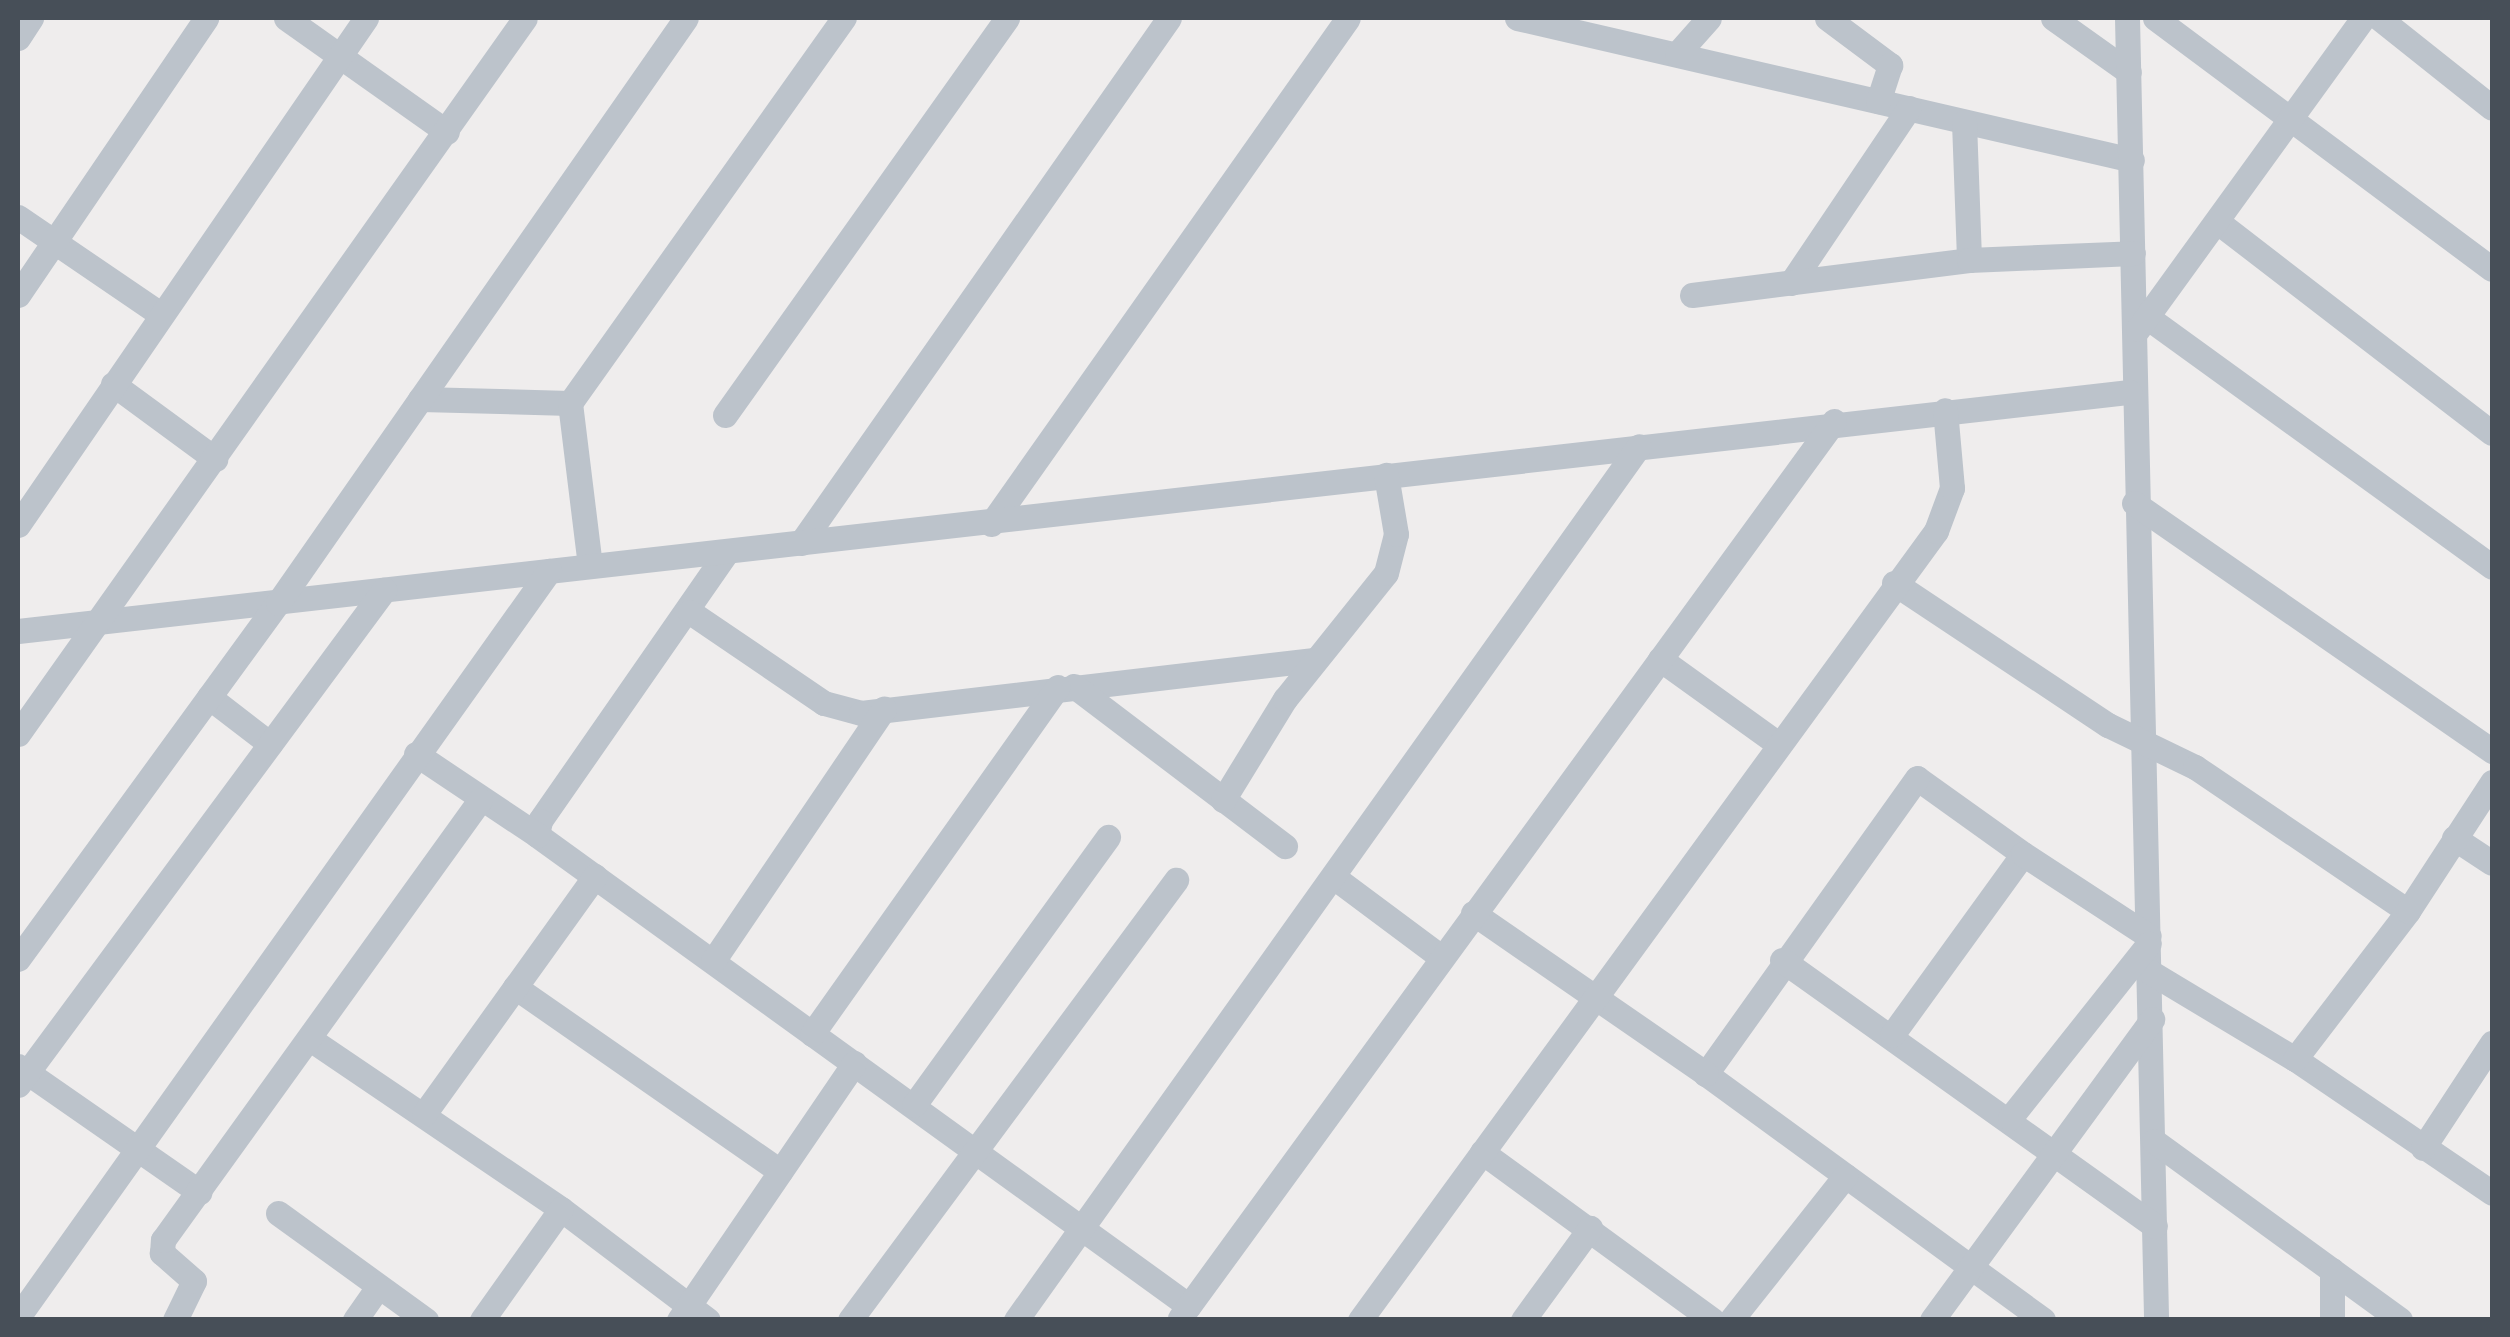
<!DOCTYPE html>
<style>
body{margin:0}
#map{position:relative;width:2510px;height:1337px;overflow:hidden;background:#efeded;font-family:"Noto Sans",sans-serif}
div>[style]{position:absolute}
.minor>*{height:25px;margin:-12.5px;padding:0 12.5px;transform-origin:12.5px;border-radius:12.5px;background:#bcc3cb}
span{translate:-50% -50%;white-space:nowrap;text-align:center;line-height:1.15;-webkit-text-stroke:9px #fff;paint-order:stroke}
.frame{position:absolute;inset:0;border:20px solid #474f58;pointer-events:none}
</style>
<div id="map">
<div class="minor">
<div style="left:286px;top:18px;width:197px;rotate:35.3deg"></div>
<div style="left:1517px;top:18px;width:631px;rotate:13deg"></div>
<div style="left:1827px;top:18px;width:79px;rotate:36.7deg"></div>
<div style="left:1890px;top:65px;width:38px;rotate:108deg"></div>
<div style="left:2053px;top:18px;width:93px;rotate:35.4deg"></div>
<div style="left:2127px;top:18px;width:1302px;rotate:88.72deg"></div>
<div style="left:2155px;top:18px;width:420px;rotate:36.7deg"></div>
<div style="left:2379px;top:18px;width:144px;rotate:38.5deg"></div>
<div style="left:18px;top:38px;width:24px;rotate:-57deg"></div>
<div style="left:1677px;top:54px;width:48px;rotate:-48.4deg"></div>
<div style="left:1964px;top:122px;width:138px;rotate:87.9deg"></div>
<div style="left:18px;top:217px;width:172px;rotate:34.3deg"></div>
<div style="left:2219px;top:223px;width:344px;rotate:37.6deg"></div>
<div style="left:1791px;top:283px;width:211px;rotate:-56deg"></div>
<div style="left:18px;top:295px;width:335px;rotate:-55.8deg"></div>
<div style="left:1692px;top:295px;width:279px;rotate:-7.2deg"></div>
<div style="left:1969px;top:260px;width:164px;rotate:-2.4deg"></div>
<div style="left:2147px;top:317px;width:426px;rotate:35.9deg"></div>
<div style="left:2138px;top:329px;width:384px;rotate:-54.1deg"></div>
<div style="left:113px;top:384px;width:127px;rotate:36.3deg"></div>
<div style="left:420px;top:399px;width:150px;rotate:1.5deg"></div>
<div style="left:570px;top:403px;width:473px;rotate:-54.6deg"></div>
<div style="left:570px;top:403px;width:163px;rotate:83deg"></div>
<div style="left:725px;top:415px;width:487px;rotate:-54.6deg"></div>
<div style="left:2134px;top:503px;width:436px;rotate:34.7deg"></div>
<div style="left:991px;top:524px;width:619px;rotate:-54.8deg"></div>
<div style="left:18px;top:525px;width:615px;rotate:-55.53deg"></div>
<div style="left:801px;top:543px;width:641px;rotate:-54.97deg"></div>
<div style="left:726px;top:553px;width:326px;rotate:124.8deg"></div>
<div style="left:540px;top:821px;width:14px;rotate:102deg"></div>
<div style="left:537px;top:835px;width:804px;rotate:35.84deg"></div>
<div style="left:1894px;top:583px;width:257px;rotate:33.6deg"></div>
<div style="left:2108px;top:725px;width:97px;rotate:25.8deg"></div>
<div style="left:2195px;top:767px;width:257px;rotate:34.1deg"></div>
<div style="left:690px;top:612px;width:162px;rotate:34.2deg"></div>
<div style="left:824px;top:703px;width:38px;rotate:15deg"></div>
<div style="left:861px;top:713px;width:456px;rotate:-6.7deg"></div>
<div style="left:18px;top:631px;width:2125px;rotate:-6.46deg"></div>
<div style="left:1660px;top:659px;width:144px;rotate:35.7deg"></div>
<div style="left:1074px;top:686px;width:265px;rotate:37.2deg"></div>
<div style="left:209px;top:697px;width:77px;rotate:37.6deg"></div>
<div style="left:18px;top:734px;width:877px;rotate:-54.7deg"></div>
<div style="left:416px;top:754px;width:146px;rotate:33.8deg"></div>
<div style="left:1223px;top:800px;width:119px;rotate:-58.5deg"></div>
<div style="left:1285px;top:699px;width:161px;rotate:-51.3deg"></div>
<div style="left:1386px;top:573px;width:40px;rotate:-75.6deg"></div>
<div style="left:1396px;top:534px;width:60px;rotate:-99.6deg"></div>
<div style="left:2454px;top:838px;width:45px;rotate:33.3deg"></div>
<div style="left:2023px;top:854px;width:130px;rotate:-144.4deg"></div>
<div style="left:1917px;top:778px;width:364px;rotate:125.5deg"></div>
<div style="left:1706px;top:1074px;width:417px;rotate:36.1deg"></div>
<div style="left:1335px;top:878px;width:132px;rotate:36.7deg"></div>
<div style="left:1473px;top:913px;width:283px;rotate:34.6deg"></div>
<div style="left:18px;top:959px;width:441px;rotate:-53.9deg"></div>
<div style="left:278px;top:603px;width:713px;rotate:-55.11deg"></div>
<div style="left:1782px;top:960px;width:458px;rotate:35.5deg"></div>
<div style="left:713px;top:961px;width:305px;rotate:-55.9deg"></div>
<div style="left:2150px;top:972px;width:169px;rotate:31deg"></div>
<div style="left:2295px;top:1059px;width:238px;rotate:34.2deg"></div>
<div style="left:515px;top:987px;width:323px;rotate:34.8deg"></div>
<div style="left:812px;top:1034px;width:425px;rotate:-54.7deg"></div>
<div style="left:1892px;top:1035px;width:223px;rotate:-54.1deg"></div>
<div style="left:2023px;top:854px;width:150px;rotate:33.1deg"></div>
<div style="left:310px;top:1039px;width:303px;rotate:34.1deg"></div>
<div style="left:561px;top:1209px;width:184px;rotate:37.1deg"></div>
<div style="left:2295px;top:1059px;width:186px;rotate:-52.6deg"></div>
<div style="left:2408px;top:911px;width:154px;rotate:-56.9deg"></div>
<div style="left:18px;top:1066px;width:221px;rotate:34.8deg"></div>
<div style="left:18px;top:1085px;width:616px;rotate:-53.52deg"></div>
<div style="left:914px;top:1105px;width:331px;rotate:-54.1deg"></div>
<div style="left:424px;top:1114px;width:293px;rotate:-54.3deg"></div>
<div style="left:2010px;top:1118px;width:223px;rotate:-51.5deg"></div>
<div style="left:2154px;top:1141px;width:304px;rotate:36deg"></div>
<div style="left:2423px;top:1148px;width:126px;rotate:-56.7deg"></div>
<div style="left:1482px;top:1152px;width:285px;rotate:36.1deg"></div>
<div style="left:278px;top:1213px;width:183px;rotate:35.9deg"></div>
<div style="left:18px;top:1317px;width:916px;rotate:-54.56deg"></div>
<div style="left:1180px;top:1318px;width:1110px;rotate:-53.9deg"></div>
<div style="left:175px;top:1320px;width:43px;rotate:-64deg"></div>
<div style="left:194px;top:1281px;width:43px;rotate:-138.8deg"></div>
<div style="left:162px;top:1253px;width:13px;rotate:-86deg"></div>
<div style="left:163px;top:1240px;width:542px;rotate:-54.23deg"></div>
<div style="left:355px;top:1320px;width:40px;rotate:-55.1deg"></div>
<div style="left:482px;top:1320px;width:136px;rotate:-54.6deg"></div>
<div style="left:679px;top:1320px;width:311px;rotate:-55.7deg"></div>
<div style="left:850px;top:1320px;width:548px;rotate:-53.46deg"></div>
<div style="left:1016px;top:1320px;width:1073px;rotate:-54.52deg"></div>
<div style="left:1360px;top:1320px;width:977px;rotate:-53.87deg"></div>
<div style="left:1936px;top:531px;width:46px;rotate:-69.6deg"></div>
<div style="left:1952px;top:488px;width:78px;rotate:-95.1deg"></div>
<div style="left:1523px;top:1320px;width:114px;rotate:-53.9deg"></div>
<div style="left:1731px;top:1320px;width:184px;rotate:-51.6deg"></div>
<div style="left:1932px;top:1320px;width:373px;rotate:-53.8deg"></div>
<div style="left:2332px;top:1320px;width:50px;rotate:-90deg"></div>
</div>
<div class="frame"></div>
</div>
